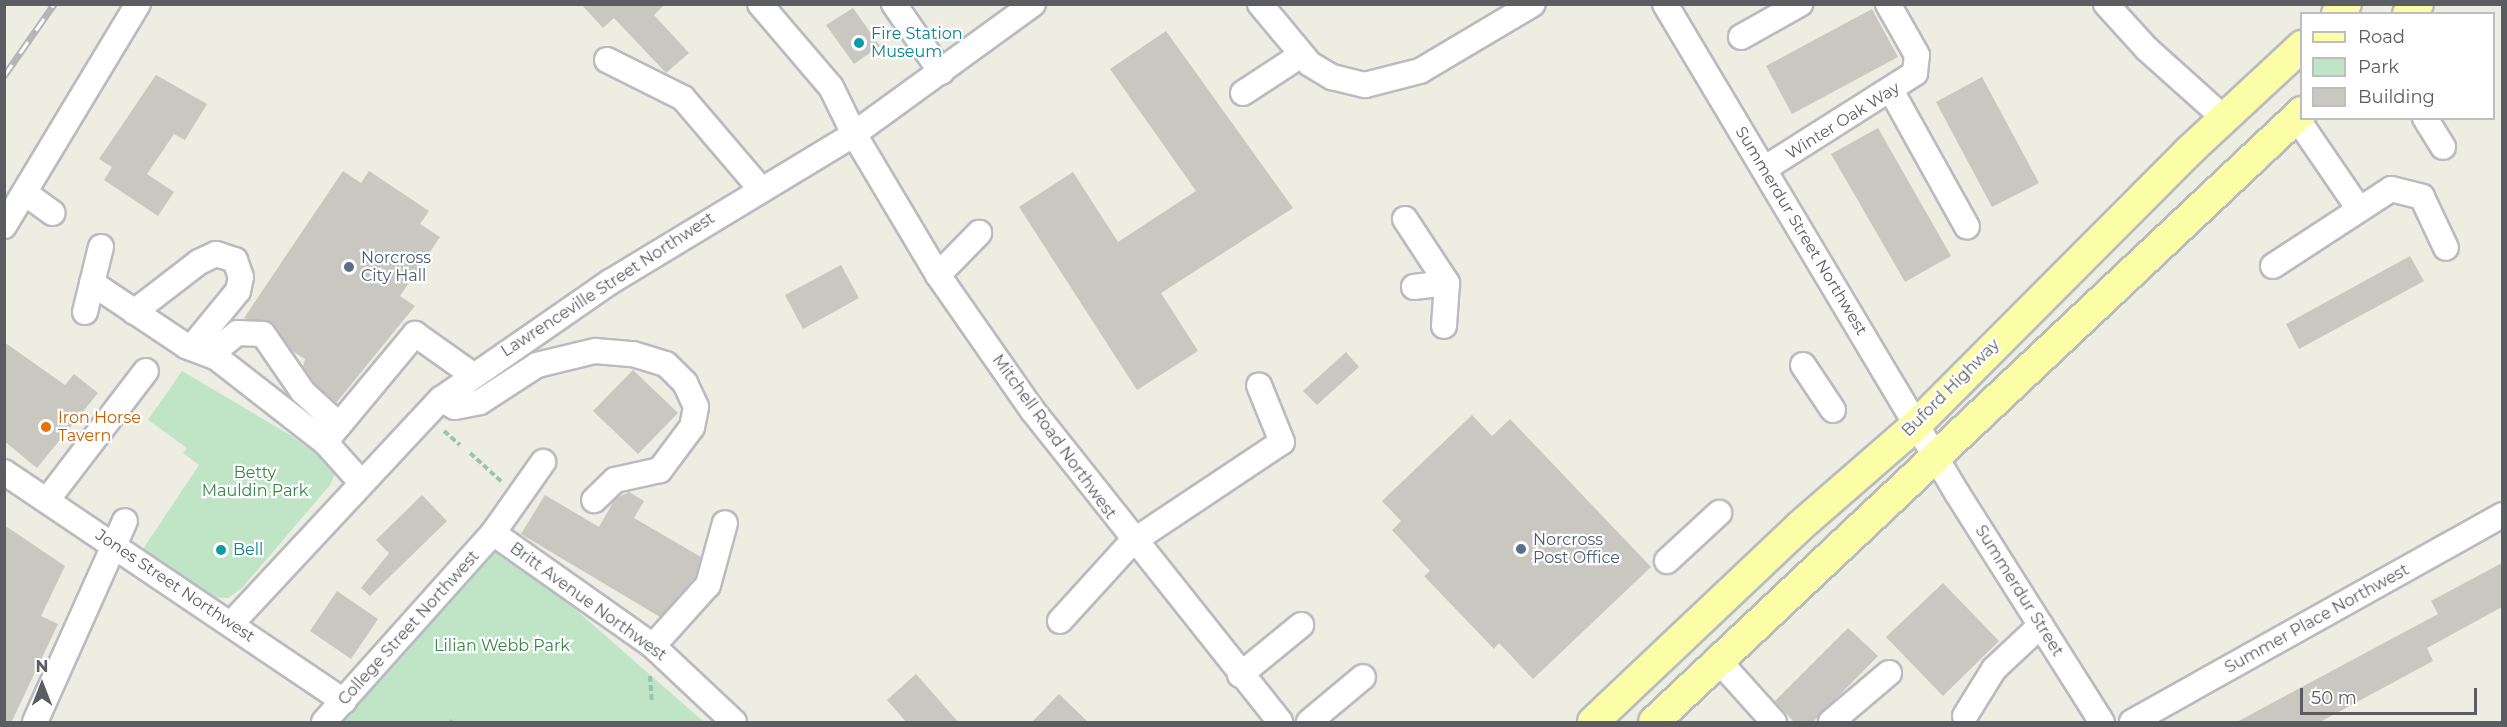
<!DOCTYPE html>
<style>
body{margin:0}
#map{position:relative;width:2507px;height:727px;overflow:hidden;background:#edede2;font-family:Montserrat,sans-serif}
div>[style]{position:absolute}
.green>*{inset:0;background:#bfe4c6}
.building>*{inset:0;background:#c8c7c0}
.path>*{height:4px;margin-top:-2px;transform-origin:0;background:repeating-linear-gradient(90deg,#98c5ae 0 6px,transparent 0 9px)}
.roads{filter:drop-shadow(2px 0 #babbc1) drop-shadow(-2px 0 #babbc1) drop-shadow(0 2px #babbc1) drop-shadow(0 -2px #babbc1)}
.minor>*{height:24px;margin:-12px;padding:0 12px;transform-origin:12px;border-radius:12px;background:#fff}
.major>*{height:30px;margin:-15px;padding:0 15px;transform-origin:15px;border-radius:15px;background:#fbfda7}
.rail>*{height:7px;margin-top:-3.5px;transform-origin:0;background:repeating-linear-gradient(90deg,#fff 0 14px,#b5b6b6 0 28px);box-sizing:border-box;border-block:2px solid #b5b6b6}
.dots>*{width:16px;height:16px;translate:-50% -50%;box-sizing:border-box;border:3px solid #fff;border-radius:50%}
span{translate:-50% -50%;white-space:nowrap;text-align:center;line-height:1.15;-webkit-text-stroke:4.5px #fff;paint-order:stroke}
.culture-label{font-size:16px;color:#0d838f}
.left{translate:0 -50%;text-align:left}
.street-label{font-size:16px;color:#5b5d63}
.service-label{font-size:16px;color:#4e5e75}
.food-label{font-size:16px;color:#c56008}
.park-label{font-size:16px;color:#37854a}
.frame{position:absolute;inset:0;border:6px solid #5b5d63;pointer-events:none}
.legend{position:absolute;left:2300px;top:12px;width:195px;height:108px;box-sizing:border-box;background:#fff;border:2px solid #bdbec1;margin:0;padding:8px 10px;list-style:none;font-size:18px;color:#5b5d63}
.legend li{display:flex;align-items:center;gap:12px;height:30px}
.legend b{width:30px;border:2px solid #bdbec1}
.north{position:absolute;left:12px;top:655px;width:60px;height:60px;-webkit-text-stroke:4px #fff;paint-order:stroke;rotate:0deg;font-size:16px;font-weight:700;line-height:24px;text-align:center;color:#5b5d63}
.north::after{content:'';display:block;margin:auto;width:21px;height:27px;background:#5b5d63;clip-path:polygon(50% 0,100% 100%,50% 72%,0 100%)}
.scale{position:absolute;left:2300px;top:688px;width:177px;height:27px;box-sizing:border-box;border:3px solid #5b5d63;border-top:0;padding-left:8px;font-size:18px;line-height:21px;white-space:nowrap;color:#5b5d63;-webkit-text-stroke:4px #fff;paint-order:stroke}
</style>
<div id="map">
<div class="green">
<div style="clip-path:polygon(182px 371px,290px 435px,327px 461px,335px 474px,330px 485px,242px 588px,228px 598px,210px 597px,141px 552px,199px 465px,183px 453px,187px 448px,148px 420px)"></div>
<div style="clip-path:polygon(495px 539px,704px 722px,333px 722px)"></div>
</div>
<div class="building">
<div style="clip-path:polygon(581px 4px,665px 4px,654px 15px,689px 53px,666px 73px,614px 18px,603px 28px)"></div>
<div style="clip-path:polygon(853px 8px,880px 46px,854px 64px,826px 25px)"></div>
<div style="clip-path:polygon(1872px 9px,1898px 57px,1792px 114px,1766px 66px)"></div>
<div style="clip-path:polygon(1166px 31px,1293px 208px,1161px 293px,1198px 351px,1137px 390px,1019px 207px,1073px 172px,1118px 242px,1196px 191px,1110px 69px)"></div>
<div style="clip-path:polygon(156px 75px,207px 104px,185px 140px,174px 134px,147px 174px,174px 192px,158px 216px,104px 180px,112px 167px,99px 159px)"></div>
<div style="clip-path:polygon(1982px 77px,2039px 183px,1992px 207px,1936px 102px)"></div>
<div style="clip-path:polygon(1878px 128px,1951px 256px,1905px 282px,1831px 154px)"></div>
<div style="clip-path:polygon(343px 171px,361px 183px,369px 171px,429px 211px,420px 224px,440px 237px,400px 296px,415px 306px,336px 403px,314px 383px,303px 367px,305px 359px,291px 350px,274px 326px,244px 318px)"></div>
<div style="clip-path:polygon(2410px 256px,2424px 281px,2299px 349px,2286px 324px)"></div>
<div style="clip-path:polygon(841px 265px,859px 298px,803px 329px,785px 295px)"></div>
<div style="clip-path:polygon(4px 342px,65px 385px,74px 374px,98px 393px,37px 468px,4px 441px)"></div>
<div style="clip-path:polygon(1346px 352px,1359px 367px,1317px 405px,1303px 391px)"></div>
<div style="clip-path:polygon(633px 370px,678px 413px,638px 454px,593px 411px)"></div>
<div style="clip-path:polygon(1472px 415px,1492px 436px,1510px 419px,1651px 567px,1533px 679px,1499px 643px,1494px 649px,1424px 576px,1430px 571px,1392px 530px,1401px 521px,1382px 501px)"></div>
<div style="clip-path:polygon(629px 492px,644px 501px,634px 518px,701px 557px,695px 578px,660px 617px,521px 534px,545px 495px,599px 527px,615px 499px)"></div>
<div style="clip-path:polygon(422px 495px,447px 521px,370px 596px,361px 588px,389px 553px,376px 540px)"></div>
<div style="clip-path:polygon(4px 525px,65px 566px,41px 616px,58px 624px,11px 723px,4px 723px)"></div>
<div style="clip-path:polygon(2502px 563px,2502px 607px,2427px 648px,2433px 661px,2318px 723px,2235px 723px,2438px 614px,2431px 601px)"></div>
<div style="clip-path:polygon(1943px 583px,1999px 641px,1943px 696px,1886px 637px)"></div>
<div style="clip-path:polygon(337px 591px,378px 619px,351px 659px,310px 631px)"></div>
<div style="clip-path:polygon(1848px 628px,1878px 656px,1812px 723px,1795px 723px,1775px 701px)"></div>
<div style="clip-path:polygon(916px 674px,959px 723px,907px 723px,887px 700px)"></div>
<div style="clip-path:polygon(1059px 694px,1089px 723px,1031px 723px)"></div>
</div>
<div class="path">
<div style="left:444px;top:431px;width:21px;rotate:41deg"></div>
<div style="left:470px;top:453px;width:43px;rotate:42.2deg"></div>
<div style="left:650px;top:676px;width:26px;rotate:86deg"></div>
<div style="left:451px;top:722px;width:2px;rotate:-63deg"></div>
</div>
<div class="roads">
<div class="minor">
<div style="left:760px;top:4px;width:109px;rotate:49.5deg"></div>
<div style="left:831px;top:87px;width:52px;rotate:63.9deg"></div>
<div style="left:854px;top:134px;width:164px;rotate:59.2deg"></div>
<div style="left:938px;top:275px;width:166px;rotate:55.1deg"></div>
<div style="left:1033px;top:411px;width:397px;rotate:51.5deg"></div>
<div style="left:894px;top:4px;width:83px;rotate:55.3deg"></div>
<div style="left:1260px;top:4px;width:78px;rotate:50.2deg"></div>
<div style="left:1310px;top:64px;width:26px;rotate:31deg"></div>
<div style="left:1332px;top:77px;width:34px;rotate:14deg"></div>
<div style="left:1365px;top:85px;width:57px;rotate:-14.3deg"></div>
<div style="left:1420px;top:71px;width:131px;rotate:-30.7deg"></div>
<div style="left:1665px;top:4px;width:570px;rotate:59.16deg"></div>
<div style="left:1957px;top:493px;width:271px;rotate:57.7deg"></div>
<div style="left:2106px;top:4px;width:61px;rotate:47.7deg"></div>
<div style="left:2147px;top:49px;width:105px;rotate:41.9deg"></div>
<div style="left:1741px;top:37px;width:68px;rotate:-29.2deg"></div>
<div style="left:607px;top:60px;width:85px;rotate:26.6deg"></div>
<div style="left:683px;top:98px;width:117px;rotate:49.5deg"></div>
<div style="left:1892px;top:92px;width:154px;rotate:60.9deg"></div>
<div style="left:1243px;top:93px;width:69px;rotate:-33.2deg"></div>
<div style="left:2296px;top:117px;width:112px;rotate:55.6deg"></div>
<div style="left:2425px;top:118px;width:34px;rotate:58deg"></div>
<div style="left:1764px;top:169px;width:179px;rotate:-32.4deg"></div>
<div style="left:1915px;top:73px;width:18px;rotate:-84deg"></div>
<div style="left:1917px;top:55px;width:59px;rotate:-119.6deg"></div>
<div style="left:25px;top:193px;width:34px;rotate:36deg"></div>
<div style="left:1405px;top:219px;width:77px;rotate:56.7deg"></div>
<div style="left:1447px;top:283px;width:43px;rotate:94deg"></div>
<div style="left:4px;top:226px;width:259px;rotate:-58.9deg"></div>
<div style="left:2273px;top:266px;width:141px;rotate:-33.1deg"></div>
<div style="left:2391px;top:189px;width:32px;rotate:14deg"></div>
<div style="left:2422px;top:197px;width:56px;rotate:64.8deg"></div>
<div style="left:938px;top:275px;width:59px;rotate:-45.7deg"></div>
<div style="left:92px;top:283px;width:113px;rotate:33.8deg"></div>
<div style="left:186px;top:346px;width:33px;rotate:21deg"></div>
<div style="left:217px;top:358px;width:137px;rotate:37.9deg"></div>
<div style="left:325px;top:442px;width:52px;rotate:48.1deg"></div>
<div style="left:1414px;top:287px;width:33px;rotate:-7deg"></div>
<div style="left:85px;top:312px;width:67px;rotate:-76.2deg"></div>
<div style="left:134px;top:312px;width:82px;rotate:-37.6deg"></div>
<div style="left:199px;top:262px;width:19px;rotate:-25deg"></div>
<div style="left:216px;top:254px;width:20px;rotate:18deg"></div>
<div style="left:235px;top:260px;width:18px;rotate:71deg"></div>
<div style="left:241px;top:277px;width:14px;rotate:102deg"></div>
<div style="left:238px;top:291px;width:74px;rotate:129.5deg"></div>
<div style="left:217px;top:358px;width:11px;rotate:-75deg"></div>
<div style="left:220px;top:347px;width:22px;rotate:-39deg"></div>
<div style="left:237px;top:333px;width:26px;rotate:2deg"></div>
<div style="left:263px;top:334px;width:70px;rotate:55.4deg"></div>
<div style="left:303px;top:392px;width:49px;rotate:42.5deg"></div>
<div style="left:1803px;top:365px;width:54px;rotate:56.3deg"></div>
<div style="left:441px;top:399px;width:16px;rotate:30deg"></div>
<div style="left:455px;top:407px;width:25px;rotate:-11deg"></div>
<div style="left:480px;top:402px;width:68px;rotate:-33deg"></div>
<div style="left:537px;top:365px;width:60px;rotate:-13.6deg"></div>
<div style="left:595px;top:351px;width:38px;rotate:5deg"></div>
<div style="left:633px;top:354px;width:34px;rotate:17deg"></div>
<div style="left:666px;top:364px;width:27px;rotate:45deg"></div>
<div style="left:685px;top:383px;width:26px;rotate:65deg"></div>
<div style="left:696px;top:407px;width:20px;rotate:101deg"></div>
<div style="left:692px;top:427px;width:54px;rotate:126.7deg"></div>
<div style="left:660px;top:470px;width:46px;rotate:167.5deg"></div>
<div style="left:615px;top:480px;width:29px;rotate:136deg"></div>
<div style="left:325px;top:442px;width:141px;rotate:-50.2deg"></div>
<div style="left:415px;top:334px;width:71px;rotate:35.3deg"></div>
<div style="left:4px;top:472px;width:410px;rotate:34deg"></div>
<div style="left:48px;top:499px;width:161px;rotate:-52.6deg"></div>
<div style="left:493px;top:533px;width:196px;rotate:35.2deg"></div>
<div style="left:653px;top:646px;width:111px;rotate:43.2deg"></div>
<div style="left:1667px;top:561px;width:71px;rotate:-42.7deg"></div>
<div style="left:1060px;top:621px;width:107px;rotate:-47.7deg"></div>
<div style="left:1132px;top:542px;width:180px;rotate:-33.7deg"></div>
<div style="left:1282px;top:442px;width:61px;rotate:-112deg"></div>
<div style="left:231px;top:624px;width:308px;rotate:-47deg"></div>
<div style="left:441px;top:399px;width:206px;rotate:-34.7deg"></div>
<div style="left:610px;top:282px;width:285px;rotate:-31.2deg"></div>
<div style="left:854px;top:134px;width:221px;rotate:-36deg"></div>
<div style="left:653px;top:646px;width:82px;rotate:-48deg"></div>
<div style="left:708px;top:585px;width:64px;rotate:-74.7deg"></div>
<div style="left:1719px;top:661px;width:82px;rotate:48deg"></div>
<div style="left:1240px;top:675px;width:79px;rotate:-39.3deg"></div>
<div style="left:1965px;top:716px;width:55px;rotate:-58.3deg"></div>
<div style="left:1994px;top:669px;width:64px;rotate:-43.1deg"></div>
<div style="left:35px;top:722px;width:220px;rotate:-65.9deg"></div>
<div style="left:324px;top:722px;width:254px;rotate:-48.2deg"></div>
<div style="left:493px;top:533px;width:87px;rotate:-54.8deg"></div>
<div style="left:1309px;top:722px;width:70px;rotate:-39.8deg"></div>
<div style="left:1831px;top:722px;width:76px;rotate:-40.2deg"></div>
<div style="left:2132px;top:722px;width:424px;rotate:-29.2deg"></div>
</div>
<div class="major">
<div style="left:2337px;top:14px;width:13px;rotate:-48deg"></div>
<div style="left:2408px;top:14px;width:14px;rotate:-45deg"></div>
<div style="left:1593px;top:722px;width:285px;rotate:-43.4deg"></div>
<div style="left:1800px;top:526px;width:154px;rotate:-41deg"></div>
<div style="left:1916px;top:425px;width:388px;rotate:-45.1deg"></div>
<div style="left:2190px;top:150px;width:153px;rotate:-42.9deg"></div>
<div style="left:1654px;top:722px;width:890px;rotate:-43.27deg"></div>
</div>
</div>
<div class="rail">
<div style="left:4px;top:76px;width:88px;rotate:-55.2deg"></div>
</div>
<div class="dots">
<div style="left:859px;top:43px;background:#0f9aa8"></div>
<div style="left:349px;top:267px;background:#5c6f8a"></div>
<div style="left:46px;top:427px;background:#e8710a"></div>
<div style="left:1521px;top:549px;background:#5c6f8a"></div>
<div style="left:221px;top:550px;background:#0f9aa8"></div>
</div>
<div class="culture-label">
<span class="left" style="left:871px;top:43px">Fire Station<br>Museum</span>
<span class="left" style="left:233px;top:550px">Bell</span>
</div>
<div class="street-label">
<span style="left:1843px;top:121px;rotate:-32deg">Winter Oak Way</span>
<span style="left:1801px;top:231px;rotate:59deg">Summerdur Street Northwest</span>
<span style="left:608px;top:285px;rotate:-33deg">Lawrenceville Street Northwest</span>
<span style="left:1951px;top:388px;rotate:-45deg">Buford Highway</span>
<span style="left:1054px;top:437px;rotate:54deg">Mitchell Road Northwest</span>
<span style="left:175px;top:586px;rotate:34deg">Jones Street Northwest</span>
<span style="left:2019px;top:591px;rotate:58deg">Summerdur Street</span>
<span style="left:588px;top:602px;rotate:36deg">Britt Avenue Northwest</span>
<span style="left:2317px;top:619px;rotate:-29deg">Summer Place Northwest</span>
<span style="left:409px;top:628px;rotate:-48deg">College Street Northwest</span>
</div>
<div class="service-label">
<span class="left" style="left:361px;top:267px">Norcross<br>City Hall</span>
<span class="left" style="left:1533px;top:549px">Norcross<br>Post Office</span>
</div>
<div class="food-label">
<span class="left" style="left:58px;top:427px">Iron Horse<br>Tavern</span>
</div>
<div class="park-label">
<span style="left:255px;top:482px">Betty<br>Mauldin Park</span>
<span style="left:502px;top:646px">Lilian Webb Park</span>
</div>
<div class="frame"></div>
<ul class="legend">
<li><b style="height:8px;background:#fbfda7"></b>Road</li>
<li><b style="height:16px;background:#bfe4c6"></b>Park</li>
<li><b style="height:16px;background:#c8c7c0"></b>Building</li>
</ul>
<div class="north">N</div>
<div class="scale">50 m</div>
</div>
